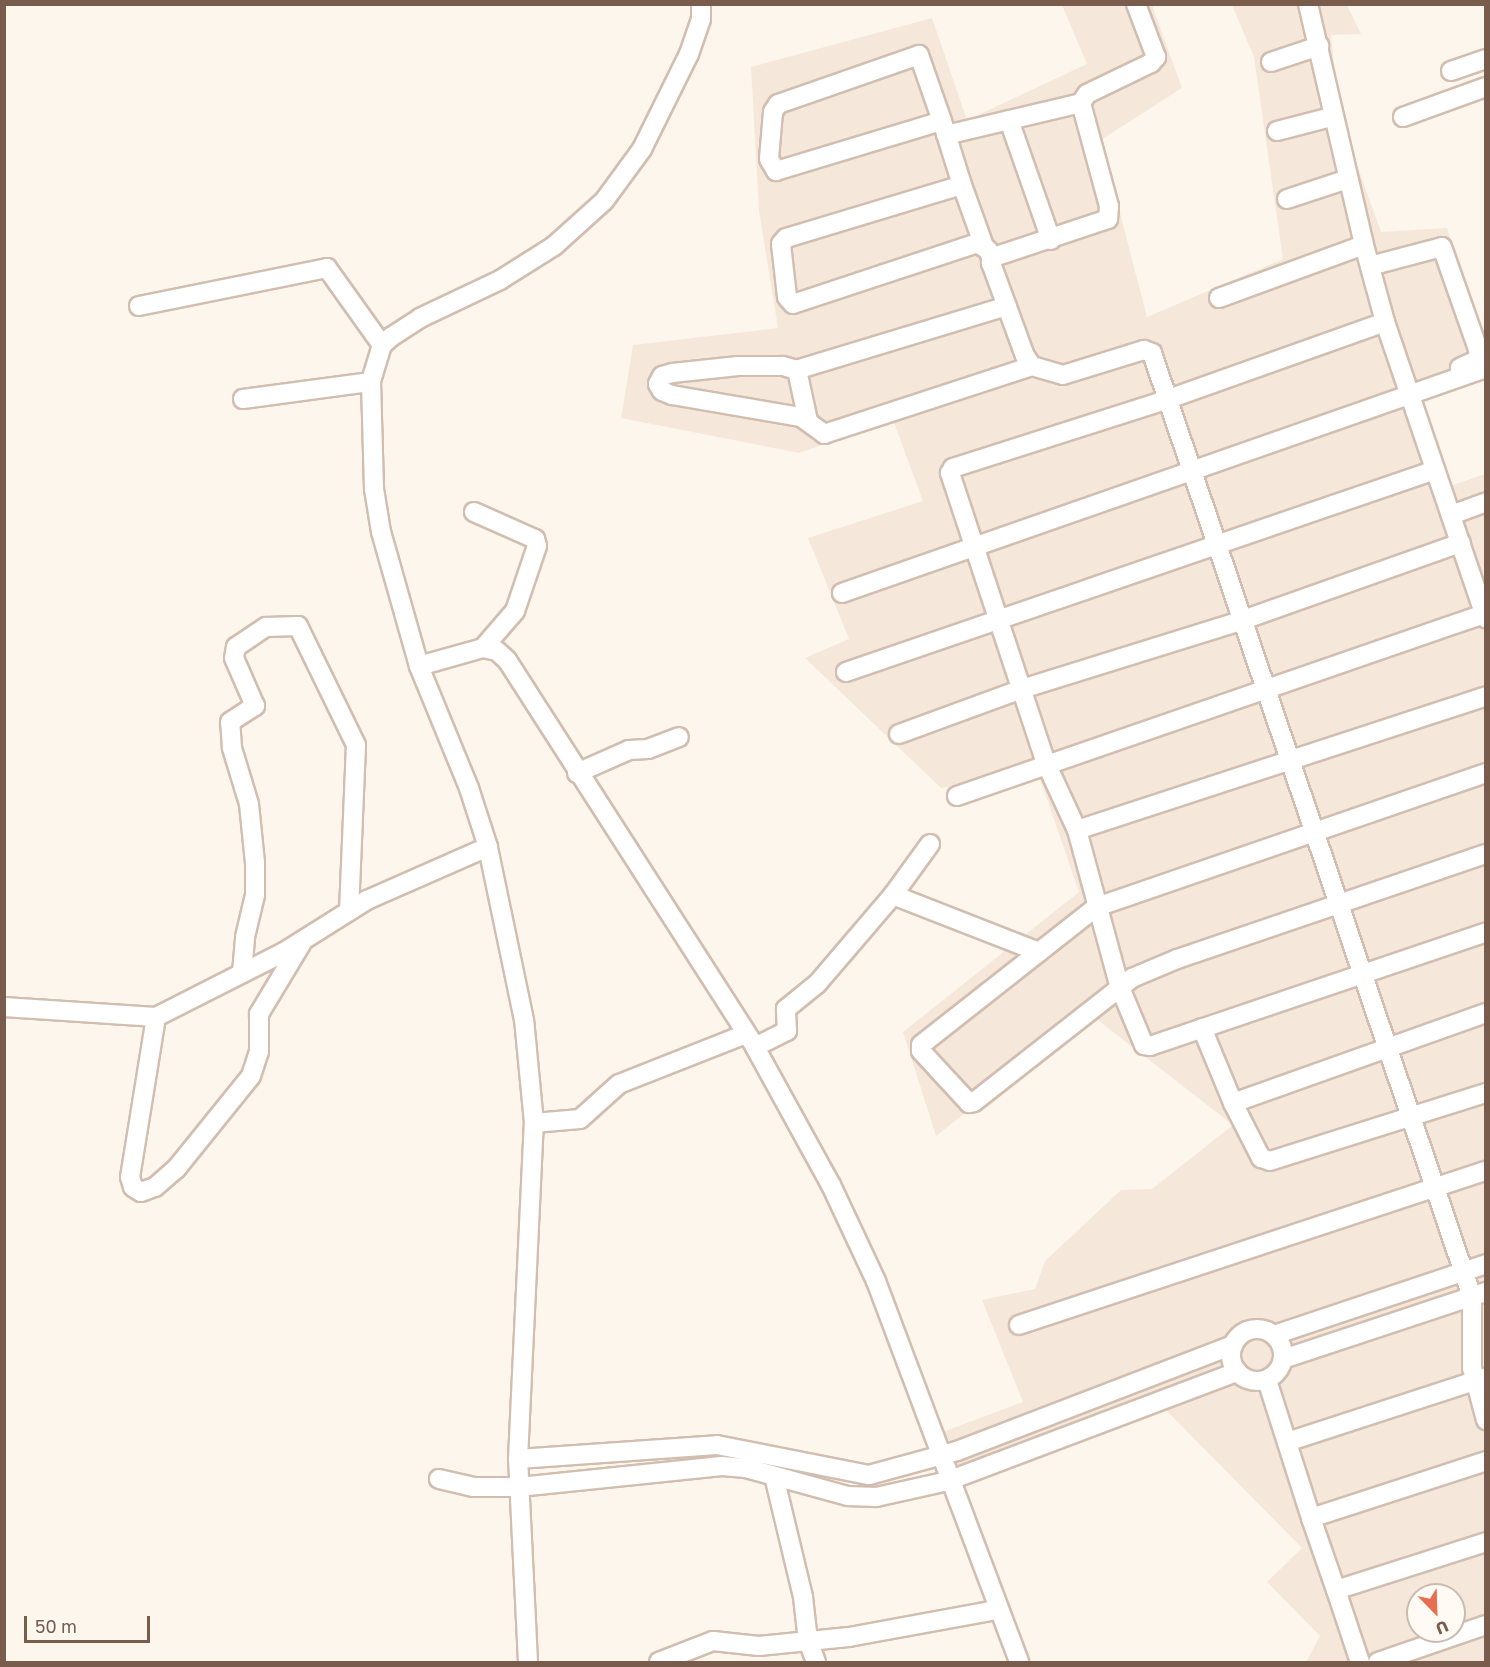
<!DOCTYPE html>
<style>
body{margin:0}
#map{position:relative;width:1490px;height:1667px;overflow:hidden;background:#fdf6ec;font-family:"Golos Text",sans-serif}
div>[style]{position:absolute}
.residential>*{inset:0;background:#f5e8da}
.roads{filter:drop-shadow(2px 0 #d1beb0) drop-shadow(-2px 0 #d1beb0) drop-shadow(0 2px #d1beb0) drop-shadow(0 -2px #d1beb0)}
.street>*{height:18px;margin:-9px;padding:0 9px;transform-origin:9px;border-radius:9px;background:#fff}
.street>.ring{margin:-9px;padding:0;box-sizing:content-box;background:none;border:18px solid #fff;border-radius:50%}
span{translate:-50% -50%;white-space:nowrap;text-align:center;line-height:1.15;-webkit-text-stroke:6px #fffaf3;paint-order:stroke}
.frame{position:absolute;inset:0;border:6px solid #7a5c4d;pointer-events:none}
.north{position:absolute;left:1406px;top:1583px;width:60px;height:60px;box-sizing:border-box;background:#fffaf3;border:2px solid #cabbb1;border-radius:50%;rotate:157deg;font-size:16px;font-weight:700;line-height:24px;text-align:center;color:#7a5c4d}
.north::after{content:'';display:block;margin:auto;width:21px;height:27px;background:#e76f51;clip-path:polygon(50% 0,100% 100%,50% 72%,0 100%)}
.scale{position:absolute;left:24px;top:1616px;width:126px;height:27px;box-sizing:border-box;border:3px solid #7a5c4d;border-top:0;padding-left:8px;font-size:18px;line-height:21px;white-space:nowrap;color:#7a5c4d;-webkit-text-stroke:4px #fffaf3;paint-order:stroke}
</style>
<div id="map">
<div class="residential">
<div style="clip-path:polygon(evenodd,1062px 5px,1152px 5px,1182px 88px,1101px 140px,1147px 317px,1283px 259px,1254px 57px,1232px 5px,1347px 5px,1361px 34px,1331px 35px,1339px 115px,1381px 232px,1447px 228px,1485px 349px,1418px 386px,1450px 486px,1485px 474px,1485px 1662px,1306px 1662px,1320px 1636px,1267px 1582px,1302px 1548px,1153px 1397px,957px 1481px,940px 1433px,1023px 1402px,982px 1300px,1035px 1289px,1045px 1261px,1121px 1190px,1152px 1189px,1233px 1125px,1090px 1014px,936px 1136px,903px 1032px,1079px 892px,1038px 773px,941px 788px,805px 658px,849px 639px,808px 538px,923px 501px,893px 420px,799px 453px,621px 418px,633px 345px,778px 328px,759px 211px,751px 67px,932px 18px,967px 120px,1087px 64px,1062px 5px,1418px 1595px,1454px 1595px,1454px 1631px,1418px 1631px,1418px 1595px)"></div>
</div>
<div class="roads">
<div class="street">
<div style="left:1136px;top:4px;width:57px;rotate:69.3deg"></div>
<div style="left:1156px;top:57px;width:8px;rotate:130deg"></div>
<div style="left:1151px;top:63px;width:71px;rotate:154.2deg"></div>
<div style="left:1087px;top:94px;width:11px;rotate:124deg"></div>
<div style="left:1081px;top:103px;width:107px;rotate:74.8deg"></div>
<div style="left:1109px;top:206px;width:13px;rotate:94deg"></div>
<div style="left:1108px;top:219px;width:120px;rotate:161.6deg"></div>
<div style="left:994px;top:257px;width:7px;rotate:117deg"></div>
<div style="left:991px;top:263px;width:99px;rotate:69.9deg"></div>
<div style="left:1025px;top:356px;width:12px;rotate:55deg"></div>
<div style="left:1032px;top:366px;width:32px;rotate:16deg"></div>
<div style="left:1063px;top:375px;width:85px;rotate:-17.2deg"></div>
<div style="left:1144px;top:350px;width:9px;rotate:21deg"></div>
<div style="left:1152px;top:353px;width:997px;rotate:71.27deg"></div>
<div style="left:1472px;top:1297px;width:71px;rotate:90deg"></div>
<div style="left:1472px;top:1368px;width:54px;rotate:74.9deg"></div>
<div style="left:1308px;top:4px;width:247px;rotate:76.9deg"></div>
<div style="left:1271px;top:62px;width:51px;rotate:-18.4deg"></div>
<div style="left:1451px;top:71px;width:37px;rotate:-19deg"></div>
<div style="left:1403px;top:117px;width:88px;rotate:-19.9deg"></div>
<div style="left:1009px;top:120px;width:127px;rotate:70.7deg"></div>
<div style="left:942px;top:121px;width:70px;rotate:-109.2deg"></div>
<div style="left:919px;top:55px;width:149px;rotate:160.8deg"></div>
<div style="left:778px;top:104px;width:9px;rotate:122deg"></div>
<div style="left:773px;top:112px;width:47px;rotate:94.9deg"></div>
<div style="left:769px;top:159px;width:14px;rotate:60deg"></div>
<div style="left:776px;top:171px;width:173px;rotate:-16.8deg"></div>
<div style="left:942px;top:121px;width:67px;rotate:72.6deg"></div>
<div style="left:1277px;top:131px;width:56px;rotate:-14.5deg"></div>
<div style="left:946px;top:135px;width:139px;rotate:-13.3deg"></div>
<div style="left:1287px;top:199px;width:64px;rotate:-18.2deg"></div>
<div style="left:984px;top:246px;width:65px;rotate:-109.8deg"></div>
<div style="left:962px;top:185px;width:184px;rotate:163.2deg"></div>
<div style="left:786px;top:238px;width:8px;rotate:130deg"></div>
<div style="left:781px;top:244px;width:53px;rotate:83.5deg"></div>
<div style="left:787px;top:297px;width:9px;rotate:49deg"></div>
<div style="left:793px;top:304px;width:194px;rotate:-18.3deg"></div>
<div style="left:977px;top:243px;width:13px;rotate:32deg"></div>
<div style="left:988px;top:250px;width:11px;rotate:68deg"></div>
<div style="left:1370px;top:266px;width:74px;rotate:-14.8deg"></div>
<div style="left:1442px;top:247px;width:111px;rotate:70.6deg"></div>
<div style="left:1479px;top:352px;width:8px;rotate:104deg"></div>
<div style="left:1477px;top:360px;width:19px;rotate:155deg"></div>
<div style="left:1219px;top:298px;width:154px;rotate:-20.1deg"></div>
<div style="left:1364px;top:245px;width:80px;rotate:74.7deg"></div>
<div style="left:1385px;top:322px;width:313px;rotate:71.2deg"></div>
<div style="left:139px;top:306px;width:192px;rotate:-11.4deg"></div>
<div style="left:327px;top:268px;width:95px;rotate:54.5deg"></div>
<div style="left:1007px;top:306px;width:220px;rotate:163.1deg"></div>
<div style="left:797px;top:370px;width:15px;rotate:-164deg"></div>
<div style="left:783px;top:366px;width:45px;rotate:180deg"></div>
<div style="left:738px;top:366px;width:66px;rotate:173.9deg"></div>
<div style="left:672px;top:373px;width:10px;rotate:163deg"></div>
<div style="left:662px;top:376px;width:9px;rotate:117deg"></div>
<div style="left:658px;top:384px;width:8px;rotate:60deg"></div>
<div style="left:662px;top:391px;width:11px;rotate:22deg"></div>
<div style="left:672px;top:395px;width:131px;rotate:9.7deg"></div>
<div style="left:801px;top:417px;width:29px;rotate:36deg"></div>
<div style="left:824px;top:434px;width:219px;rotate:-18.1deg"></div>
<div style="left:1385px;top:322px;width:229px;rotate:160.4deg"></div>
<div style="left:1169px;top:399px;width:227px;rotate:162.3deg"></div>
<div style="left:953px;top:468px;width:6px;rotate:121deg"></div>
<div style="left:950px;top:473px;width:305px;rotate:71.7deg"></div>
<div style="left:1046px;top:763px;width:74px;rotate:65.2deg"></div>
<div style="left:1077px;top:830px;width:161px;rotate:74.8deg"></div>
<div style="left:1119px;top:985px;width:65px;rotate:67.4deg"></div>
<div style="left:1144px;top:1045px;width:6px;rotate:9deg"></div>
<div style="left:1150px;top:1046px;width:355px;rotate:-18.7deg"></div>
<div style="left:797px;top:370px;width:52px;rotate:77.8deg"></div>
<div style="left:243px;top:399px;width:129px;rotate:-7.6deg"></div>
<div style="left:474px;top:512px;width:67px;rotate:23.9deg"></div>
<div style="left:535px;top:539px;width:7px;rotate:74deg"></div>
<div style="left:537px;top:546px;width:69px;rotate:108.7deg"></div>
<div style="left:515px;top:611px;width:49px;rotate:130.9deg"></div>
<div style="left:1451px;top:515px;width:37px;rotate:-20deg"></div>
<div style="left:842px;top:593px;width:682px;rotate:-19.26deg"></div>
<div style="left:419px;top:666px;width:66px;rotate:-15.7deg"></div>
<div style="left:483px;top:648px;width:14px;rotate:12deg"></div>
<div style="left:497px;top:651px;width:13px;rotate:42deg"></div>
<div style="left:507px;top:660px;width:460px;rotate:57.3deg"></div>
<div style="left:755px;top:1047px;width:158px;rotate:61.2deg"></div>
<div style="left:831px;top:1185px;width:106px;rotate:64.9deg"></div>
<div style="left:876px;top:1281px;width:407px;rotate:69.4deg"></div>
<div style="left:846px;top:672px;width:623px;rotate:-18.93deg"></div>
<div style="left:899px;top:734px;width:131px;rotate:-20.1deg"></div>
<div style="left:1022px;top:689px;width:232px;rotate:-17.3deg"></div>
<div style="left:1243px;top:620px;width:231px;rotate:-19.5deg"></div>
<div style="left:577px;top:773px;width:57px;rotate:-23.9deg"></div>
<div style="left:629px;top:750px;width:19px;rotate:-3deg"></div>
<div style="left:648px;top:749px;width:33px;rotate:-21deg"></div>
<div style="left:1486px;top:773px;width:414px;rotate:161deg"></div>
<div style="left:1095px;top:908px;width:221px;rotate:141.8deg"></div>
<div style="left:921px;top:1045px;width:6px;rotate:90deg"></div>
<div style="left:921px;top:1051px;width:71px;rotate:47.3deg"></div>
<div style="left:969px;top:1103px;width:5px;rotate:-11deg"></div>
<div style="left:974px;top:1102px;width:201px;rotate:-38.1deg"></div>
<div style="left:1132px;top:978px;width:49px;rotate:-22.9deg"></div>
<div style="left:1177px;top:959px;width:326px;rotate:-18.8deg"></div>
<div style="left:957px;top:796px;width:558px;rotate:-19.05deg"></div>
<div style="left:1077px;top:830px;width:430px;rotate:-18.1deg"></div>
<div style="left:893px;top:895px;width:63px;rotate:-54deg"></div>
<div style="left:242px;top:973px;width:36px;rotate:-85deg"></div>
<div style="left:245px;top:937px;width:43px;rotate:-76.6deg"></div>
<div style="left:255px;top:895px;width:32px;rotate:-90deg"></div>
<div style="left:255px;top:863px;width:59px;rotate:-95.8deg"></div>
<div style="left:249px;top:804px;width:59px;rotate:-106.9deg"></div>
<div style="left:232px;top:748px;width:26px;rotate:-94deg"></div>
<div style="left:230px;top:722px;width:30px;rotate:-33deg"></div>
<div style="left:255px;top:706px;width:52px;rotate:-113.6deg"></div>
<div style="left:234px;top:658px;width:11px;rotate:-80deg"></div>
<div style="left:236px;top:647px;width:36px;rotate:-34deg"></div>
<div style="left:266px;top:627px;width:32px;rotate:-2deg"></div>
<div style="left:298px;top:626px;width:132px;rotate:64deg"></div>
<div style="left:356px;top:745px;width:165px;rotate:92.4deg"></div>
<div style="left:4px;top:1007px;width:152px;rotate:3.8deg"></div>
<div style="left:156px;top:1017px;width:144px;rotate:-26.9deg"></div>
<div style="left:284px;top:952px;width:98px;rotate:-32.1deg"></div>
<div style="left:367px;top:900px;width:132px;rotate:-23.7deg"></div>
<div style="left:156px;top:1017px;width:162px;rotate:99.2deg"></div>
<div style="left:130px;top:1177px;width:10px;rotate:73deg"></div>
<div style="left:133px;top:1187px;width:9px;rotate:32deg"></div>
<div style="left:141px;top:1192px;width:15px;rotate:-20deg"></div>
<div style="left:155px;top:1187px;width:28px;rotate:-41deg"></div>
<div style="left:176px;top:1169px;width:119px;rotate:-51.1deg"></div>
<div style="left:251px;top:1076px;width:25px;rotate:-72deg"></div>
<div style="left:259px;top:1052px;width:38px;rotate:-90deg"></div>
<div style="left:259px;top:1014px;width:82px;rotate:-59deg"></div>
<div style="left:1202px;top:1028px;width:81px;rotate:67.5deg"></div>
<div style="left:1233px;top:1103px;width:269px;rotate:-19.6deg"></div>
<div style="left:755px;top:1047px;width:36px;rotate:-27deg"></div>
<div style="left:787px;top:1031px;width:22px;rotate:-93deg"></div>
<div style="left:786px;top:1009px;width:40px;rotate:-39deg"></div>
<div style="left:817px;top:984px;width:117px;rotate:-49.5deg"></div>
<div style="left:893px;top:895px;width:157px;rotate:21.3deg"></div>
<div style="left:1233px;top:1103px;width:62px;rotate:63deg"></div>
<div style="left:1261px;top:1158px;width:9px;rotate:18deg"></div>
<div style="left:1270px;top:1161px;width:226px;rotate:-17.5deg"></div>
<div style="left:534px;top:1123px;width:46px;rotate:-5deg"></div>
<div style="left:580px;top:1119px;width:52px;rotate:-41.9deg"></div>
<div style="left:619px;top:1084px;width:136px;rotate:-21.5deg"></div>
<div style="left:1019px;top:1325px;width:492px;rotate:-18.3deg"></div>
<div class="ring" style="left:1231px;top:1329px;width:34px;height:34px"></div>
<div style="left:1274px;top:1335px;width:224px;rotate:-18.5deg"></div>
<div style="left:1283px;top:1359px;width:214px;rotate:-18.3deg"></div>
<div style="left:1267px;top:1380px;width:145px;rotate:72.3deg"></div>
<div style="left:1311px;top:1518px;width:184px;rotate:-18deg"></div>
<div style="left:1287px;top:1442px;width:207px;rotate:-18deg"></div>
<div style="left:518px;top:1459px;width:199px;rotate:-4deg"></div>
<div style="left:717px;top:1445px;width:155px;rotate:11.2deg"></div>
<div style="left:869px;top:1475px;width:91px;rotate:-15.3deg"></div>
<div style="left:957px;top:1451px;width:296px;rotate:-21deg"></div>
<div style="left:774px;top:1476px;width:124px;rotate:76.5deg"></div>
<div style="left:803px;top:1597px;width:44px;rotate:83.5deg"></div>
<div style="left:808px;top:1641px;width:22px;rotate:69deg"></div>
<div style="left:439px;top:1479px;width:35px;rotate:13deg"></div>
<div style="left:473px;top:1487px;width:46px"></div>
<div style="left:519px;top:1487px;width:204px;rotate:-5.9deg"></div>
<div style="left:722px;top:1466px;width:24px;rotate:5deg"></div>
<div style="left:746px;top:1468px;width:106px;rotate:15.4deg"></div>
<div style="left:848px;top:1496px;width:28px;rotate:2deg"></div>
<div style="left:876px;top:1497px;width:74px;rotate:-12.5deg"></div>
<div style="left:948px;top:1481px;width:309px;rotate:-20.7deg"></div>
<div style="left:1311px;top:1518px;width:76px;rotate:70.9deg"></div>
<div style="left:1336px;top:1590px;width:157px;rotate:-17.7deg"></div>
<div style="left:1336px;top:1590px;width:76px;rotate:71.6deg"></div>
<div style="left:528px;top:1662px;width:203px;rotate:-92.8deg"></div>
<div style="left:518px;top:1459px;width:336px;rotate:-87.3deg"></div>
<div style="left:534px;top:1123px;width:103px;rotate:-95.5deg"></div>
<div style="left:524px;top:1020px;width:177px;rotate:-101.8deg"></div>
<div style="left:488px;top:847px;width:62px;rotate:-107.9deg"></div>
<div style="left:469px;top:788px;width:132px;rotate:-112.3deg"></div>
<div style="left:419px;top:666px;width:139px;rotate:-105.8deg"></div>
<div style="left:381px;top:532px;width:44px;rotate:-99.2deg"></div>
<div style="left:374px;top:489px;width:108px;rotate:-91.6deg"></div>
<div style="left:371px;top:381px;width:38px;rotate:-73deg"></div>
<div style="left:382px;top:345px;width:12px;rotate:-42deg"></div>
<div style="left:391px;top:337px;width:35px;rotate:-33deg"></div>
<div style="left:420px;top:318px;width:89px;rotate:-25.4deg"></div>
<div style="left:500px;top:280px;width:64px;rotate:-32.2deg"></div>
<div style="left:554px;top:246px;width:67px;rotate:-42deg"></div>
<div style="left:604px;top:201px;width:64px;rotate:-53.8deg"></div>
<div style="left:642px;top:149px;width:106px;rotate:-63.7deg"></div>
<div style="left:689px;top:54px;width:37px;rotate:-71deg"></div>
<div style="left:701px;top:19px;width:15px;rotate:-90deg"></div>
<div style="left:659px;top:1662px;width:58px;rotate:-21.3deg"></div>
<div style="left:713px;top:1641px;width:46px;rotate:6.2deg"></div>
<div style="left:759px;top:1646px;width:90px;rotate:-5.7deg"></div>
<div style="left:849px;top:1637px;width:149px;rotate:-10.4deg"></div>
<div style="left:1378px;top:1662px;width:114px;rotate:-18.9deg"></div>
</div>
</div>
<div class="frame"></div>
<div class="north">U</div>
<div class="scale">50 m</div>
</div>
